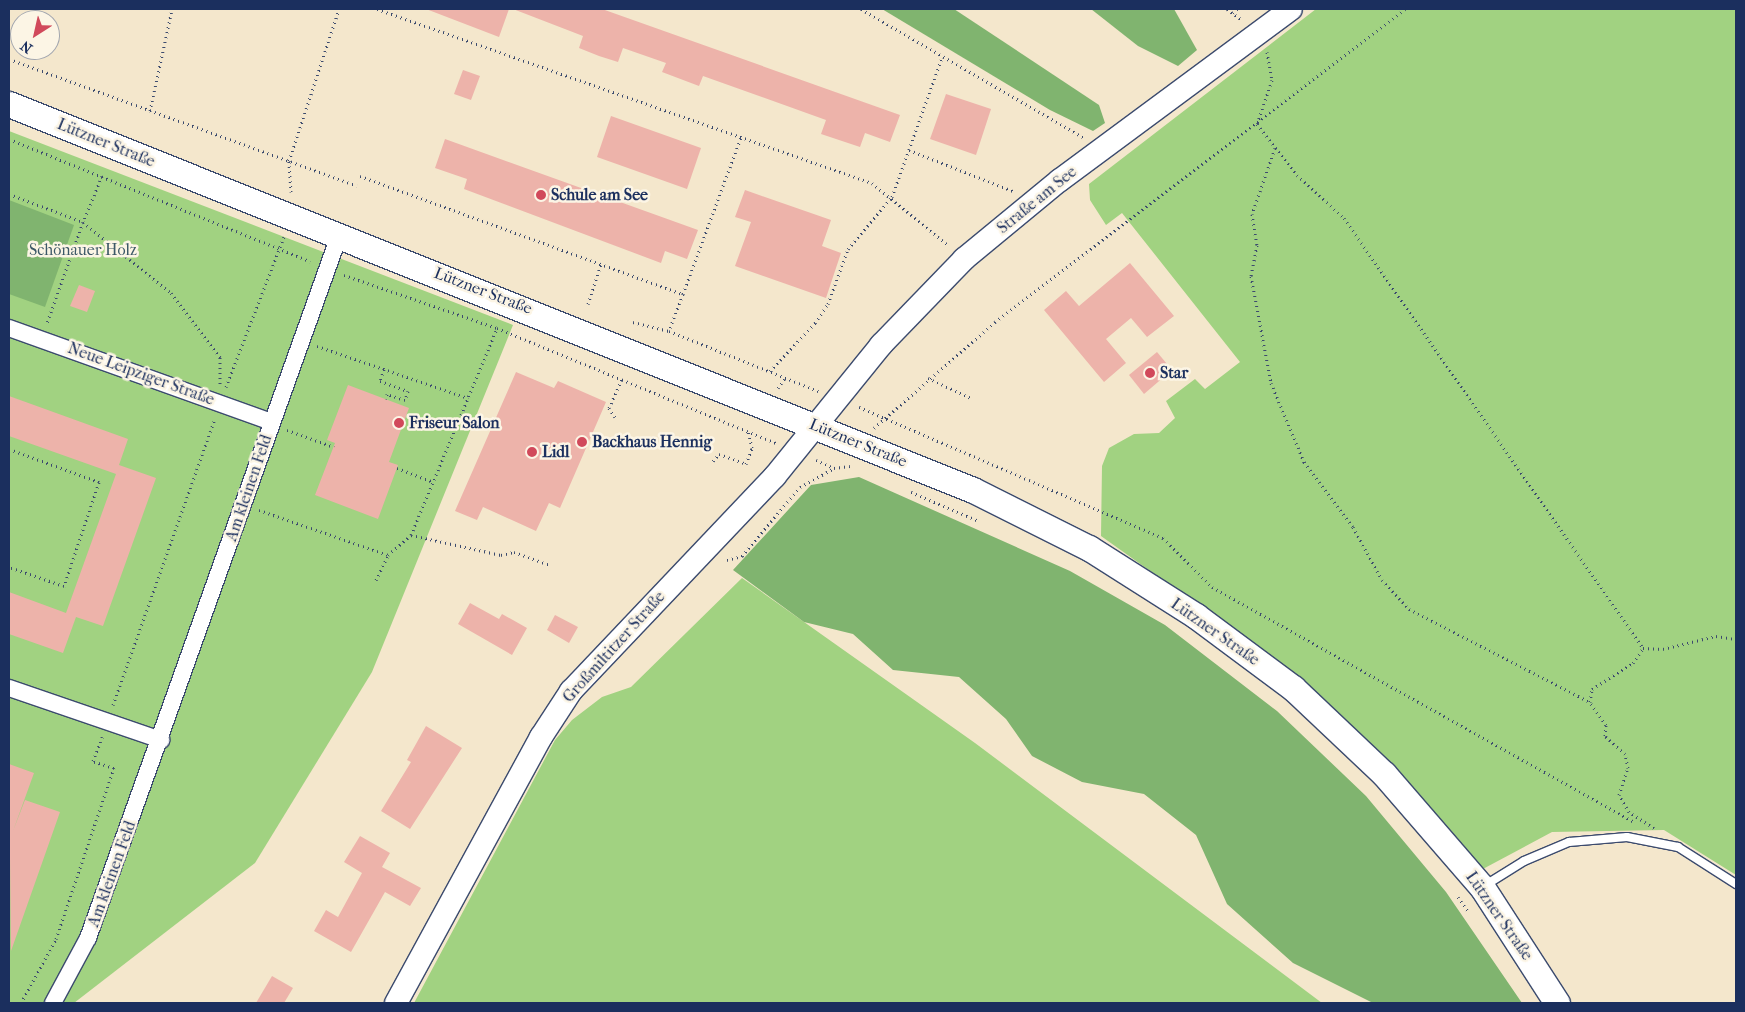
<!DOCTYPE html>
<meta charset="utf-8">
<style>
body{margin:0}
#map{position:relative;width:1745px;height:1012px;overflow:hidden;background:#f4e7cc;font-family:"IM FELL French Canon",serif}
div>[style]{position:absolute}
.green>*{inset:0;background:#a1d281}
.forest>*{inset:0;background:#80b46f}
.building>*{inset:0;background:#edb3aa}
.path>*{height:3px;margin-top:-1.5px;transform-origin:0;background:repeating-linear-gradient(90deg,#3c4b6e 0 1px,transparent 0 5px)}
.roads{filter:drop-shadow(1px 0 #3c4b6e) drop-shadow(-1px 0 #3c4b6e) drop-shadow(0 1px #3c4b6e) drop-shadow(0 -1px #3c4b6e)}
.lane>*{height:8px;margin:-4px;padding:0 4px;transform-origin:4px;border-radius:4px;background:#fff}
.street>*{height:16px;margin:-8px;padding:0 8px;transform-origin:8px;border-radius:8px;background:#fff}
.secondary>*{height:22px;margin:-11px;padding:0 11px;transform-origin:11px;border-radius:11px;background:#fff}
.primary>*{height:25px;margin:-12.5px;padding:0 12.5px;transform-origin:12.5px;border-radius:12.5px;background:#fff}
.dots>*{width:14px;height:14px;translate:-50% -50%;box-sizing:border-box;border:2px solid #fcf5e5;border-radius:50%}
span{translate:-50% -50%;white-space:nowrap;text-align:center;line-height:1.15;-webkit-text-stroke:5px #fcf5e5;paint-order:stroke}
.street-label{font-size:16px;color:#1b2f5e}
.poi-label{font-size:16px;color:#1b2f5e;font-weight:700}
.left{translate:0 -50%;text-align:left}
.park-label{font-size:16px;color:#3c5867}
.frame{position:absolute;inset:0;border:10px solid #1b2f5e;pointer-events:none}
.north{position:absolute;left:10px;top:10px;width:50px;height:50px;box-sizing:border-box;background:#fcf5e5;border:1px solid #a2a6af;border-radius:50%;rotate:215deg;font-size:14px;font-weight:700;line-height:20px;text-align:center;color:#1b2f5e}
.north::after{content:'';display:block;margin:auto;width:18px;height:22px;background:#d1495b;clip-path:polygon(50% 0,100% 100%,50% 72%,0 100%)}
</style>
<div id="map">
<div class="green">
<div style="clip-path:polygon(1316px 9px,1736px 9px,1736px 875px,1664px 830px,1552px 832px,1481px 870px,1202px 608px,1101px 536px,1102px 466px,1109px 448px,1134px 434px,1159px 433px,1175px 418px,1166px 401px,1195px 379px,1205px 389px,1240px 362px,1122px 213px,1106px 225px,1090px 200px,1089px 184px)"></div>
<div style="clip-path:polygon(9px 131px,513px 325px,372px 672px,255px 863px,74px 1003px,9px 1003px)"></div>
<div style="clip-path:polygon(742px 578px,975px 743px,1322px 1003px,414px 1003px,555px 740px,572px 720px,602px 697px,631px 687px)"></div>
</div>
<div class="forest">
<div style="clip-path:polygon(882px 9px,954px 9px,1099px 105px,1105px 123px,1093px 131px,1050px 110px)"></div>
<div style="clip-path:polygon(1091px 9px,1174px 9px,1197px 50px,1178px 66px,1138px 46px)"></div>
<div style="clip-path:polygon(9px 200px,74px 225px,45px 307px,9px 294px)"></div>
<div style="clip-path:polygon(859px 477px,1070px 571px,1165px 625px,1277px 711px,1366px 796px,1446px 892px,1522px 1003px,1373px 1003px,1293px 963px,1227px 904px,1196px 835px,1144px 794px,1082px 782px,1032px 756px,1006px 719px,959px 677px,893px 670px,853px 634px,804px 622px,733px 570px,811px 485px)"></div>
</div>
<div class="building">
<div style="clip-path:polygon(426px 9px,509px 9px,499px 37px)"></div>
<div style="clip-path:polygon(513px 9px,602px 9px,900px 115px,890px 142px,865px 133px,860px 147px,821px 134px,826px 120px,703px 76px,699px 86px,662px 72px,666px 63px,623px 48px,618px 62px,599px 56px,579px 48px,583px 36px)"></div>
<div style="clip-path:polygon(463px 70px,480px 76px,471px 100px,454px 94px)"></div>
<div style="clip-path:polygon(946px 94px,991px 109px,976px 155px,930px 139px)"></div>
<div style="clip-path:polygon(611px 116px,701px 148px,687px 189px,597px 157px)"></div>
<div style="clip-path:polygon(445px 139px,698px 230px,687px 259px,665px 251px,661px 263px,464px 189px,467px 179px,435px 168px)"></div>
<div style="clip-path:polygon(745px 190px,831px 220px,822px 246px,841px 253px,826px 298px,735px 266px,751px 222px,735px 217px)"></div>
<div style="clip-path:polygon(1130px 263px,1174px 316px,1147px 337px,1131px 318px,1106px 339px,1126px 363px,1104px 382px,1044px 310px,1066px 291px,1079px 306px)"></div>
<div style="clip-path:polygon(79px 285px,95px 291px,87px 312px,70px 306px)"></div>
<div style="clip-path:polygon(1157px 352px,1172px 370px,1144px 394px,1129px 375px)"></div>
<div style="clip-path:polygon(516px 372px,554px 388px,558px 381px,606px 402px,560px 508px,549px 503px,536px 531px,483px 507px,477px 520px,455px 511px)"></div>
<div style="clip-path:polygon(348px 385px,409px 408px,389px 462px,398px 465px,378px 519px,315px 495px,335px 443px,327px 440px)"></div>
<div style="clip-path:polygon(9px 396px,128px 439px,119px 465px,156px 478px,103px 626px,76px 617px,63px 653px,9px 634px,9px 592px,66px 613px,116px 474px,9px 436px)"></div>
<div style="clip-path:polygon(470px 603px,499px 619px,502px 614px,527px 628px,512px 655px,458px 624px)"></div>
<div style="clip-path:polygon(555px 615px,578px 627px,569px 643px,547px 630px)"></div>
<div style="clip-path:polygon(426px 726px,462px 748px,410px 829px,381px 811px,411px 762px,407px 760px)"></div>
<div style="clip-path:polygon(9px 764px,34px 773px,13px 831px,25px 800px,60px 812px,11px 951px)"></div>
<div style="clip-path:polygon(360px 836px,390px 853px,382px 867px,421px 888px,410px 906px,385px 892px,351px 952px,314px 931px,326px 910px,338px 917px,362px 873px,344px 862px)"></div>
<div style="clip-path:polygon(272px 976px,293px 988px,284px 1003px,256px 1003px)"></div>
</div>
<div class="path">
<div style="left:377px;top:9px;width:525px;rotate:19.37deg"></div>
<div style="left:872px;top:183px;width:99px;rotate:39.3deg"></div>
<div style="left:861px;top:9px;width:258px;rotate:30deg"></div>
<div style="left:1227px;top:9px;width:17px;rotate:36deg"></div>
<div style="left:1233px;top:13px;width:6px;rotate:-45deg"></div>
<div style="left:1267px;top:52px;width:28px;rotate:80deg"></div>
<div style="left:1272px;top:80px;width:46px;rotate:108.8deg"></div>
<div style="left:1257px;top:124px;width:65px;rotate:51.9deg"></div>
<div style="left:1297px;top:175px;width:64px;rotate:42.5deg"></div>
<div style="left:1344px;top:218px;width:524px;rotate:55.19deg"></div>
<div style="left:9px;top:59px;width:370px;rotate:20deg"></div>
<div style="left:150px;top:111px;width:104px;rotate:-77.8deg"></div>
<div style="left:9px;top:139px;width:325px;rotate:22.1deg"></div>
<div style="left:1275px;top:148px;width:70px;rotate:109.2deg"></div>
<div style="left:1252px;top:214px;width:31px;rotate:81deg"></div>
<div style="left:1257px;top:245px;width:32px;rotate:101deg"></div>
<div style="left:1251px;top:276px;width:109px;rotate:79.4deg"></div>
<div style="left:1271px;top:383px;width:86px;rotate:67.3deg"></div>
<div style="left:1304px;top:462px;width:81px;rotate:53deg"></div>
<div style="left:1353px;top:527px;width:60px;rotate:61.3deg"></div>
<div style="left:1382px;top:580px;width:40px;rotate:47deg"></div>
<div style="left:1409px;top:609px;width:203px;rotate:27.2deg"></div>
<div style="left:909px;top:150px;width:112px;rotate:21.5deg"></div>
<div style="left:102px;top:176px;width:50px;rotate:112.4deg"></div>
<div style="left:83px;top:222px;width:113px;rotate:38.9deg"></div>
<div style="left:171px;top:293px;width:81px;rotate:52.6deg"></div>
<div style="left:220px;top:357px;width:29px;rotate:90deg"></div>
<div style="left:360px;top:176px;width:344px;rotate:20.1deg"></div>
<div style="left:683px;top:294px;width:40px;rotate:111deg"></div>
<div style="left:669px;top:331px;width:161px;rotate:21.9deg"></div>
<div style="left:291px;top:192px;width:31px;rotate:-94deg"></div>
<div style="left:289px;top:161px;width:160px;rotate:-71.8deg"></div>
<div style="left:9px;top:194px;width:79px;rotate:20.7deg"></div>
<div style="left:83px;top:222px;width:107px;rotate:109.6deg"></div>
<div style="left:344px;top:275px;width:162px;rotate:19.1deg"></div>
<div style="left:497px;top:328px;width:302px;rotate:22.4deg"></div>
<div style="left:683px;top:294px;width:167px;rotate:-69.7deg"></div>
<div style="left:588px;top:304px;width:42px;rotate:-72deg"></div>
<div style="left:633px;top:322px;width:37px;rotate:14deg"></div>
<div style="left:317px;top:346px;width:160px;rotate:19deg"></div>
<div style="left:384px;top:369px;width:13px;rotate:108deg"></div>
<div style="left:380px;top:381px;width:30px;rotate:20deg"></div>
<div style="left:408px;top:391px;width:9px;rotate:108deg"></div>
<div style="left:405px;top:400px;width:19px;rotate:-162deg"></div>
<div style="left:387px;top:394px;width:5px;rotate:101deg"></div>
<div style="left:770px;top:371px;width:66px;rotate:-46.8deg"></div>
<div style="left:815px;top:323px;width:23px;rotate:-56deg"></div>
<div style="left:828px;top:304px;width:59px;rotate:-70deg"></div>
<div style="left:848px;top:249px;width:68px;rotate:-49.8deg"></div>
<div style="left:892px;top:197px;width:149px;rotate:-70.3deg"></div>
<div style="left:928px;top:378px;width:47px;rotate:24.9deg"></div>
<div style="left:226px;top:387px;width:161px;rotate:-68.9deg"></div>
<div style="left:778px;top:388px;width:12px;rotate:-55deg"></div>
<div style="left:859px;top:407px;width:331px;rotate:23.3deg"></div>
<div style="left:1163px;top:538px;width:69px;rotate:45deg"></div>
<div style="left:1212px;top:587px;width:483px;rotate:29.1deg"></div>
<div style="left:615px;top:417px;width:11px;rotate:-124deg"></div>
<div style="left:609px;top:408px;width:32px;rotate:-66deg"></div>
<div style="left:874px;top:428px;width:161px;rotate:-41.2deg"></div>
<div style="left:995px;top:322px;width:516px;rotate:-37.36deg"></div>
<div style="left:287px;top:430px;width:50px;rotate:19.9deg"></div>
<div style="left:9px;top:449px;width:96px;rotate:20.1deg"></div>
<div style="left:99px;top:482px;width:110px;rotate:108.6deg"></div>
<div style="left:64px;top:586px;width:58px;rotate:-160.9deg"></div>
<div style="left:816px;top:460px;width:20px;rotate:24deg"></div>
<div style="left:834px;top:468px;width:16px;rotate:-7deg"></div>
<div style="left:713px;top:461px;width:9px;rotate:-49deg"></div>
<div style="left:719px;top:454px;width:29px;rotate:20deg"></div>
<div style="left:746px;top:464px;width:17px;rotate:-69deg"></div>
<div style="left:752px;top:448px;width:18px;rotate:-103deg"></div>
<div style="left:397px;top:468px;width:39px;rotate:21deg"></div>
<div style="left:911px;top:492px;width:74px;rotate:23.1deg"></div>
<div style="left:259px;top:510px;width:137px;rotate:19.2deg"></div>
<div style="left:388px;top:555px;width:30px;rotate:-41deg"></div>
<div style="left:411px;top:535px;width:224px;rotate:-67.4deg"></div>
<div style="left:411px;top:535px;width:92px;rotate:12.5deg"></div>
<div style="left:501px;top:555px;width:13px;rotate:-13deg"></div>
<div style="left:514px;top:552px;width:37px;rotate:20deg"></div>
<div style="left:727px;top:560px;width:16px;rotate:-15deg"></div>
<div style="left:742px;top:556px;width:90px;rotate:-50deg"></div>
<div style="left:800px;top:487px;width:39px;rotate:-29deg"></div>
<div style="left:376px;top:580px;width:28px;rotate:-64deg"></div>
<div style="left:113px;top:705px;width:304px;rotate:-70.4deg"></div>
<div style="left:1654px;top:828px;width:30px;rotate:-147deg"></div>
<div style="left:1629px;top:812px;width:20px;rotate:-120deg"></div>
<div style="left:1619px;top:795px;width:28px;rotate:-72deg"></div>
<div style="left:1628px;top:768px;width:14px;rotate:-102deg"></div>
<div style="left:1625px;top:754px;width:27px;rotate:-138deg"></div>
<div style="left:1605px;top:736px;width:11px;rotate:-85deg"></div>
<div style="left:1606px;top:725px;width:28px;rotate:-125deg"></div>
<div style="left:1590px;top:702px;width:13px;rotate:-81deg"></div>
<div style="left:1592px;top:689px;width:49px;rotate:-32.4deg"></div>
<div style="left:1633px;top:663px;width:18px;rotate:-56deg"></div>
<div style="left:1643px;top:648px;width:20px;rotate:3deg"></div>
<div style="left:1663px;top:649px;width:55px;rotate:-13.8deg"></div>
<div style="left:1716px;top:636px;width:20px;rotate:9deg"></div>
<div style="left:1458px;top:897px;width:16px;rotate:55deg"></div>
<div style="left:21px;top:1003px;width:73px;rotate:-61.3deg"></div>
<div style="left:56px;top:939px;width:181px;rotate:-71.3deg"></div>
<div style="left:114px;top:768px;width:22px;rotate:-162deg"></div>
<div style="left:93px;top:761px;width:26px;rotate:-69deg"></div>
</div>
<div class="roads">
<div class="lane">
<div style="left:1484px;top:886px;width:47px;rotate:-32deg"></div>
<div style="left:1524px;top:861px;width:49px;rotate:-22.9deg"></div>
<div style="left:1569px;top:842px;width:58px;rotate:-4.9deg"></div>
<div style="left:1627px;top:837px;width:52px;rotate:11.1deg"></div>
<div style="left:1678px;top:847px;width:69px;rotate:32.5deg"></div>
</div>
<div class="street">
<div style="left:9px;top:328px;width:279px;rotate:19.7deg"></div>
<div style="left:9px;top:688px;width:161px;rotate:18.9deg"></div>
<div style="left:53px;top:1003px;width:74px;rotate:-61.7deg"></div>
<div style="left:88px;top:938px;width:746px;rotate:-70.33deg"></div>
</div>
<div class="secondary">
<div style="left:396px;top:1003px;width:303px;rotate:-61.4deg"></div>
<div style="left:541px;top:737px;width:55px;rotate:-56.9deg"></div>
<div style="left:571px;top:691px;width:296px;rotate:-46.5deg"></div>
<div style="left:775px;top:476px;width:169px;rotate:-51deg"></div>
<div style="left:881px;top:345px;width:120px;rotate:-46deg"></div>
<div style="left:964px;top:259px;width:124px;rotate:-39.5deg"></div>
<div style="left:1060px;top:180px;width:287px;rotate:-36.5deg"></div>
</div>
<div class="primary">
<div style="left:9px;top:104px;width:1038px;rotate:21.82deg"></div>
<div style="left:973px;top:490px;width:130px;rotate:26.6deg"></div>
<div style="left:1089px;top:548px;width:127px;rotate:32.4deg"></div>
<div style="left:1196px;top:616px;width:121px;rotate:36.6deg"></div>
<div style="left:1293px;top:688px;width:125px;rotate:43.4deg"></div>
<div style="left:1384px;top:774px;width:150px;rotate:49.1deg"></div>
<div style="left:1482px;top:887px;width:138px;rotate:57.1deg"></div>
</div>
</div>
<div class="dots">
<div style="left:541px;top:195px;background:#d1495b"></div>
<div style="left:1150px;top:373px;background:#d1495b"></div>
<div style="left:399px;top:423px;background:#d1495b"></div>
<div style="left:582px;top:442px;background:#d1495b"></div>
<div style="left:532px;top:452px;background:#d1495b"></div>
</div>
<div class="street-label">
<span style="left:106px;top:143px;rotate:22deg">Lützner Straße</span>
<span style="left:1037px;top:200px;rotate:-39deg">Straße am See</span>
<span style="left:483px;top:291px;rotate:21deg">Lützner Straße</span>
<span style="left:141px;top:374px;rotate:20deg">Neue Leipziger Straße</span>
<span style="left:858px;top:443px;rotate:22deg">Lützner Straße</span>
<span style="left:249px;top:488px;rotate:-71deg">Am kleinen Feld</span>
<span style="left:1215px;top:632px;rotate:35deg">Lützner Straße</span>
<span style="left:614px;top:647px;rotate:-48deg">Großmiltitzer Straße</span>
<span style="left:112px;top:874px;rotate:-70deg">Am kleinen Feld</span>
<span style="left:1499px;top:916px;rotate:55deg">Lützner Straße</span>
</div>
<div class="poi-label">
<span class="left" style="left:551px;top:195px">Schule am See</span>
<span class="left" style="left:1160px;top:373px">Star</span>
<span class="left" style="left:409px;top:423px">Friseur Salon</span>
<span class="left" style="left:592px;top:442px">Backhaus Hennig</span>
<span class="left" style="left:542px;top:452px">Lidl</span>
</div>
<div class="park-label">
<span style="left:83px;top:250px">Schönauer Holz</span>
</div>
<div class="frame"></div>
<div class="north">N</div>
</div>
